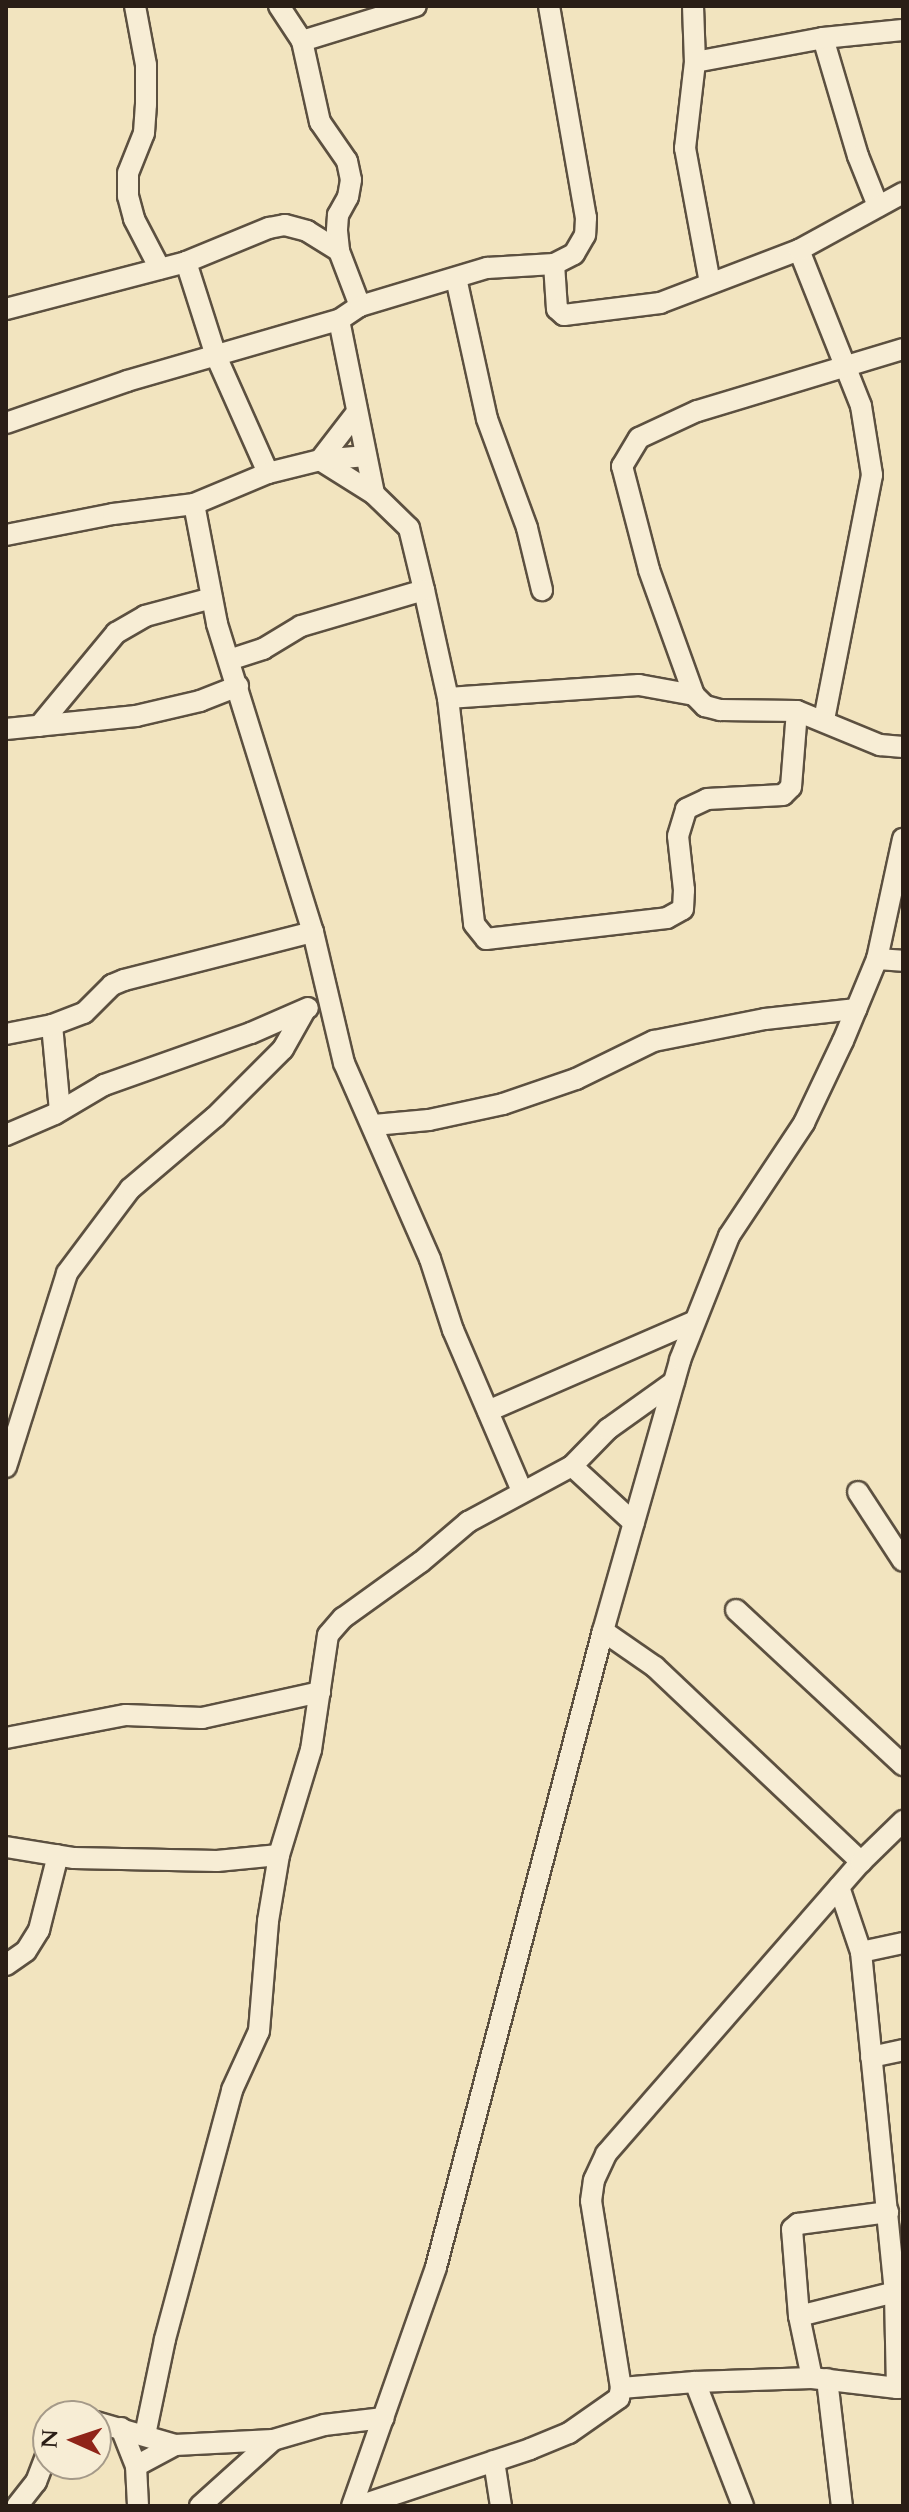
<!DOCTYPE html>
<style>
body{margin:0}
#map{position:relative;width:909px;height:2512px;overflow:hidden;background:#f2e4bf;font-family:Cardo,serif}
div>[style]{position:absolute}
.roads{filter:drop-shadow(2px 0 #5c5040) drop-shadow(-2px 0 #5c5040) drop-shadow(0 2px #5c5040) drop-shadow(0 -2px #5c5040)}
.minor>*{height:20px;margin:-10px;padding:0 10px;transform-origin:10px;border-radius:10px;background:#f7edd5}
span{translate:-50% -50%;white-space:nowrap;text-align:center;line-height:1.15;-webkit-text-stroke:7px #f7edd5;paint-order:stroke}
.frame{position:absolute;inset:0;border:8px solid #2a1e16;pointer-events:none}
.north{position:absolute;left:32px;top:2400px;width:80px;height:80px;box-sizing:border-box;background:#f7edd5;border:2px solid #a59a89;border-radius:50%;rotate:273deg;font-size:22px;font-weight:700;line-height:32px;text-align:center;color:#2a1e16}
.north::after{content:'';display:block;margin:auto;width:28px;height:36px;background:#8f2418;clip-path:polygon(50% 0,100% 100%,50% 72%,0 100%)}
</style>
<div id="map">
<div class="roads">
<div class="minor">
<div style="left:135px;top:6px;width:60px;rotate:79.4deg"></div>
<div style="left:146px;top:65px;width:39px;rotate:90deg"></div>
<div style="left:146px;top:104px;width:29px;rotate:94deg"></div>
<div style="left:144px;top:133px;width:43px;rotate:111.8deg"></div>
<div style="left:128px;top:173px;width:23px;rotate:90deg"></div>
<div style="left:128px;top:196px;width:24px;rotate:75deg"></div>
<div style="left:134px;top:219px;width:56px;rotate:62.5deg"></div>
<div style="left:279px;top:6px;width:42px;rotate:56.7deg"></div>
<div style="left:302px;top:41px;width:83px;rotate:77.5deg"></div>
<div style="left:320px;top:122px;width:47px;rotate:55.3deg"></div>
<div style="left:347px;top:161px;width:19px;rotate:78deg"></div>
<div style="left:351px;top:180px;width:17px;rotate:100deg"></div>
<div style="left:348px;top:197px;width:21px;rotate:119deg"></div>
<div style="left:338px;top:215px;width:16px;rotate:94deg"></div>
<div style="left:337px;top:231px;width:20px;rotate:84deg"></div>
<div style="left:339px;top:251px;width:59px;rotate:69.1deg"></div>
<div style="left:549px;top:6px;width:215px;rotate:80.1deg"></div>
<div style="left:586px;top:218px;width:17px;rotate:93deg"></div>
<div style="left:585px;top:235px;width:22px;rotate:120deg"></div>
<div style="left:574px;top:254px;width:22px;rotate:153deg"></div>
<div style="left:693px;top:6px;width:56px;rotate:88deg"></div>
<div style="left:695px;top:62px;width:87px;rotate:96.6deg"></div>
<div style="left:685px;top:148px;width:137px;rotate:79.5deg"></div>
<div style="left:823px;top:38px;width:123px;rotate:73.5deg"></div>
<div style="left:858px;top:156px;width:54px;rotate:68.2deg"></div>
<div style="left:302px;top:41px;width:119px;rotate:-17.1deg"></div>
<div style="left:695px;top:62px;width:130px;rotate:-10.6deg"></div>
<div style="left:823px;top:38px;width:80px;rotate:-5.7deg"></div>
<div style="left:799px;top:250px;width:168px;rotate:68.3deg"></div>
<div style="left:861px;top:406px;width:70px;rotate:80.9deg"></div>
<div style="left:872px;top:475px;width:250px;rotate:101.1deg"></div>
<div style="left:186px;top:262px;width:99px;rotate:72.3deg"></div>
<div style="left:216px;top:356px;width:128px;rotate:66deg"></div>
<div style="left:456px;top:278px;width:144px;rotate:77.6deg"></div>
<div style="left:487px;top:419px;width:116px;rotate:69.8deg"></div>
<div style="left:527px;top:528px;width:64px;rotate:76.4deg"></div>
<div style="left:6px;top:309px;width:186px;rotate:-14.6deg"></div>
<div style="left:186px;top:262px;width:90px;rotate:-22.3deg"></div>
<div style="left:269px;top:228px;width:16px;rotate:-11deg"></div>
<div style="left:285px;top:225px;width:23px;rotate:15deg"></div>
<div style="left:307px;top:231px;width:38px;rotate:32deg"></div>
<div style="left:339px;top:320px;width:177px;rotate:78.6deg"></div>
<div style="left:374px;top:494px;width:49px;rotate:44.2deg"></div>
<div style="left:409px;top:528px;width:64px;rotate:76.4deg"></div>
<div style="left:424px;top:590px;width:111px;rotate:77.5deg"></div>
<div style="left:448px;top:698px;width:227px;rotate:83.4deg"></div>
<div style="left:474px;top:924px;width:19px;rotate:51deg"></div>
<div style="left:486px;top:939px;width:182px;rotate:-6.6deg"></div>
<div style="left:667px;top:918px;width:18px;rotate:-29deg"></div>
<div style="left:683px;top:909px;width:19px;rotate:-87deg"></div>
<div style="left:684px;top:890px;width:54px;rotate:-96.3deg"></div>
<div style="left:678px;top:836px;width:28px;rotate:-73deg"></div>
<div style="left:686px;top:809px;width:23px;rotate:-25deg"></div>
<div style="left:707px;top:799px;width:76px;rotate:-3deg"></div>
<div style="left:783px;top:795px;width:11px;rotate:-45deg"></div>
<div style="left:791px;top:787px;width:76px;rotate:-85.5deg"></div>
<div style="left:903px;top:349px;width:215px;rotate:163.2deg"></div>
<div style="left:697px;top:411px;width:64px;rotate:155deg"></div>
<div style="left:639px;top:438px;width:33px;rotate:121deg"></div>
<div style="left:622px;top:466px;width:107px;rotate:75.4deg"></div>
<div style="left:649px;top:570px;width:133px;rotate:70.2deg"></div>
<div style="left:694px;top:695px;width:16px;rotate:45deg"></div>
<div style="left:705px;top:706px;width:16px;rotate:15deg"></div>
<div style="left:720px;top:710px;width:77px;rotate:0.7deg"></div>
<div style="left:797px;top:711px;width:90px;rotate:22.3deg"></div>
<div style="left:880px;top:745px;width:23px;rotate:5deg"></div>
<div style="left:357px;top:412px;width:61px;rotate:127.6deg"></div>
<div style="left:320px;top:460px;width:64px;rotate:32.2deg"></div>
<div style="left:6px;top:423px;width:128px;rotate:-19.1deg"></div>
<div style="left:127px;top:381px;width:221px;rotate:-16.1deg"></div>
<div style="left:339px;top:320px;width:25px;rotate:-34deg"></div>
<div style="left:360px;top:306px;width:133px;rotate:-16.7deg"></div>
<div style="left:487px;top:268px;width:67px;rotate:-3.4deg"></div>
<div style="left:554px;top:264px;width:45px;rotate:86.2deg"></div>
<div style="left:557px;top:309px;width:9px;rotate:41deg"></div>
<div style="left:564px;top:315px;width:97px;rotate:-7.1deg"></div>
<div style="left:660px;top:303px;width:149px;rotate:-20.9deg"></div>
<div style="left:799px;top:250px;width:119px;rotate:-28.7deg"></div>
<div style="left:194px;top:504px;width:122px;rotate:79.1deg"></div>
<div style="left:217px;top:624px;width:323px;rotate:72.7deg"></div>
<div style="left:313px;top:932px;width:135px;rotate:76.7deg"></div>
<div style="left:344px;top:1063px;width:214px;rotate:66.3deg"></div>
<div style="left:430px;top:1259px;width:75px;rotate:72.1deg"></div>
<div style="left:453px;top:1330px;width:175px;rotate:66.8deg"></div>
<div style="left:6px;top:535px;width:109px;rotate:-11.1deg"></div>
<div style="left:113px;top:514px;width:82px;rotate:-7deg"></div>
<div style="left:194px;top:504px;width:80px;rotate:-22.7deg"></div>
<div style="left:268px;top:473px;width:54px;rotate:-14deg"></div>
<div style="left:320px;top:460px;width:46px;rotate:-5deg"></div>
<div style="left:229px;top:660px;width:36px;rotate:-18deg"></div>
<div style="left:263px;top:649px;width:44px;rotate:-31.2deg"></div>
<div style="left:301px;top:626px;width:128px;rotate:-16.3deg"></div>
<div style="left:448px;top:698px;width:191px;rotate:-3.9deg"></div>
<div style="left:639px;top:685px;width:56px;rotate:10.3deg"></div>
<div style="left:39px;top:726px;width:121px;rotate:-50.4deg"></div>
<div style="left:116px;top:633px;width:34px;rotate:-30deg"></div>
<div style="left:145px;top:616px;width:69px;rotate:-15deg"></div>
<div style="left:6px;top:729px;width:131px;rotate:-5.7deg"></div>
<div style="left:136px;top:716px;width:66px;rotate:-13.2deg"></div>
<div style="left:200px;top:701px;width:41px;rotate:-21.5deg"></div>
<div style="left:877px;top:959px;width:26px;rotate:4deg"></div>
<div style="left:52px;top:1025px;width:86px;rotate:84.7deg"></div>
<div style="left:6px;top:1034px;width:47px;rotate:-11.1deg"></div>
<div style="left:52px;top:1025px;width:34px;rotate:-21deg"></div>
<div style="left:84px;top:1013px;width:40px;rotate:-45deg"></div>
<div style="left:112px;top:985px;width:13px;rotate:-23deg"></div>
<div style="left:124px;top:980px;width:195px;rotate:-14.3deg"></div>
<div style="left:374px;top:1125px;width:55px;rotate:-5.2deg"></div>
<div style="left:429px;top:1120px;width:76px;rotate:-12.2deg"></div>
<div style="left:503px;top:1104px;width:77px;rotate:-18.9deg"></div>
<div style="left:576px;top:1079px;width:87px;rotate:-26deg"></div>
<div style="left:654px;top:1041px;width:113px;rotate:-11.2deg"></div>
<div style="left:765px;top:1019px;width:92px;rotate:-6.3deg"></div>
<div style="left:6px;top:1135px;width:53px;rotate:-23.2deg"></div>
<div style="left:55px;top:1114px;width:57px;rotate:-30.6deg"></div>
<div style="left:104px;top:1085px;width:156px;rotate:-19.5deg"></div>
<div style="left:251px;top:1033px;width:62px;rotate:-23.7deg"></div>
<div style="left:488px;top:1411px;width:223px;rotate:-23.5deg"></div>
<div style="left:572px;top:1466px;width:84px;rotate:42.6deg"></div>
<div style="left:6px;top:1467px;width:203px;rotate:-72.5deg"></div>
<div style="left:67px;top:1273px;width:105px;rotate:-53.1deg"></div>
<div style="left:130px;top:1189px;width:111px;rotate:-40.3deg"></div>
<div style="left:215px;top:1117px;width:96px;rotate:-45deg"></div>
<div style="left:283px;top:1049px;width:45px;rotate:-60.6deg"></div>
<div style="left:858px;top:1492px;width:82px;rotate:56.9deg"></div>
<div style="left:736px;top:1610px;width:228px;rotate:42.9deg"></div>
<div style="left:603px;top:1631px;width:63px;rotate:34.7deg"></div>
<div style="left:655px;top:1667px;width:284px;rotate:43.4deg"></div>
<div style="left:6px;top:1738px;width:122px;rotate:-10.9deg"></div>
<div style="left:126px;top:1715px;width:76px;rotate:2.3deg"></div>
<div style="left:202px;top:1718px;width:121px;rotate:-12.4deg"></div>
<div style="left:6px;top:1847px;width:69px;rotate:9.2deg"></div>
<div style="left:74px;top:1858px;width:143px;rotate:1.2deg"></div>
<div style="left:217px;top:1861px;width:62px;rotate:-5.5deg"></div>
<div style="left:839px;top:1887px;width:69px;rotate:71.3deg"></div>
<div style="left:861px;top:1952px;width:344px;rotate:84.3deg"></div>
<div style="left:895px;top:2294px;width:94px;rotate:88.8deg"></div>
<div style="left:897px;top:2388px;width:6px;rotate:-9deg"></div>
<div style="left:861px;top:1952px;width:43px;rotate:-12.1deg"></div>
<div style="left:6px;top:1965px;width:24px;rotate:-35deg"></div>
<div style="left:26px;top:1951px;width:25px;rotate:-58deg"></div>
<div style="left:39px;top:1930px;width:77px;rotate:-75.8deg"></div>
<div style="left:871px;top:2057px;width:33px;rotate:-12deg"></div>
<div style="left:799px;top:2316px;width:107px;rotate:-14deg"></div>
<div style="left:812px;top:2378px;width:63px;rotate:-101.8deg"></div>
<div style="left:799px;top:2316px;width:87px;rotate:-94.6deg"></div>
<div style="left:792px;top:2229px;width:8px;rotate:-40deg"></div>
<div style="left:798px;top:2224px;width:91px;rotate:-7.6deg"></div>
<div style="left:827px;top:2379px;width:128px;rotate:83.3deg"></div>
<div style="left:695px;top:2382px;width:117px;rotate:-2deg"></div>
<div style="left:812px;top:2378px;width:86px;rotate:6.7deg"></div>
<div style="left:621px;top:2388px;width:74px;rotate:-4.6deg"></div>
<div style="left:695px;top:2382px;width:133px;rotate:68.8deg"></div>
<div style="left:96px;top:2422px;width:82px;rotate:16.2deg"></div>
<div style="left:175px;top:2445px;width:98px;rotate:-2.9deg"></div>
<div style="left:273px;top:2440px;width:53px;rotate:-16.4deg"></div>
<div style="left:324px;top:2425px;width:60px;rotate:-6.7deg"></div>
<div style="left:121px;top:2428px;width:41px;rotate:68.5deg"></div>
<div style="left:136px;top:2466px;width:40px;rotate:87.1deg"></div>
<div style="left:145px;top:2435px;width:98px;rotate:-78.2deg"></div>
<div style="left:165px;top:2339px;width:258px;rotate:-74.9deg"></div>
<div style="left:232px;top:2090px;width:65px;rotate:-65.4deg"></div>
<div style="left:259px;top:2031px;width:110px;rotate:-85.3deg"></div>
<div style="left:268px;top:1921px;width:67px;rotate:-80.5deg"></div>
<div style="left:279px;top:1855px;width:110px;rotate:-73.1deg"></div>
<div style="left:311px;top:1750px;width:116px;rotate:-81.6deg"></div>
<div style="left:328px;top:1635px;width:23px;rotate:-49deg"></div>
<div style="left:343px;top:1618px;width:96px;rotate:-35.7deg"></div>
<div style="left:421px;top:1562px;width:62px;rotate:-40.4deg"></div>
<div style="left:468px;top:1522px;width:118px;rotate:-28.3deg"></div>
<div style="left:572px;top:1466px;width:52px;rotate:-45.8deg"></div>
<div style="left:608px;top:1429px;width:81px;rotate:-35.5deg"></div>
<div style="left:494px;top:2461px;width:46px;rotate:81.2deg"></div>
<div style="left:136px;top:2466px;width:44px;rotate:-28.3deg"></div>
<div style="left:17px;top:2506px;width:31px;rotate:-52deg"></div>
<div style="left:36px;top:2482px;width:34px;rotate:-69deg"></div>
<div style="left:200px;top:2506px;width:98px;rotate:-42.1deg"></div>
<div style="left:352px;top:2506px;width:253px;rotate:-70.6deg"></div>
<div style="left:436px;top:2267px;width:658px;rotate:-75.29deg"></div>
<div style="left:603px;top:1631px;width:282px;rotate:-74.1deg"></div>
<div style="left:680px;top:1360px;width:133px;rotate:-68.4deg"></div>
<div style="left:729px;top:1236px;width:136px;rotate:-56.4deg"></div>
<div style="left:804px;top:1123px;width:91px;rotate:-64.6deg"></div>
<div style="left:843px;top:1041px;width:89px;rotate:-67.5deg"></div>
<div style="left:877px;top:959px;width:123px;rotate:-77.8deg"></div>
<div style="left:359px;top:2506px;width:180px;rotate:-18.4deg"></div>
<div style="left:530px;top:2449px;width:42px;rotate:-22.3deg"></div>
<div style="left:569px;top:2433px;width:61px;rotate:-35deg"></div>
<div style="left:619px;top:2398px;width:10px;rotate:-79deg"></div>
<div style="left:621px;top:2388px;width:189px;rotate:-99.1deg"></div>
<div style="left:591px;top:2201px;width:21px;rotate:-82deg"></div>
<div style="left:594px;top:2180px;width:29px;rotate:-65deg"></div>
<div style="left:606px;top:2154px;width:388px;rotate:-48.9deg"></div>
<div style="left:861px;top:1862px;width:59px;rotate:-44.3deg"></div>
</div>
</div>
<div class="frame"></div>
<div class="north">N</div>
</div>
